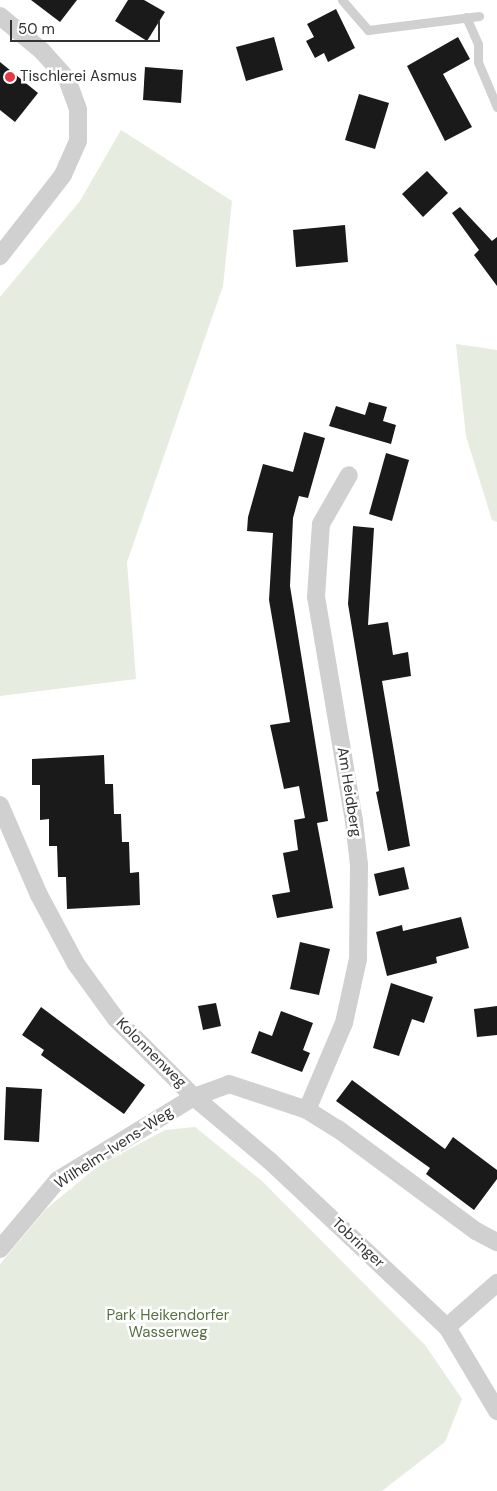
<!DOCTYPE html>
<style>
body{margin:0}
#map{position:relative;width:497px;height:1491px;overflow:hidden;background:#fff;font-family:"DM Sans",sans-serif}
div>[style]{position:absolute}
.green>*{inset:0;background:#e6ecdf}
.building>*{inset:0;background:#1a1a1a}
.lane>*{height:9px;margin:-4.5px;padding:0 4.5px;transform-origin:4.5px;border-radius:4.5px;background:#d0d0d0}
.street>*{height:18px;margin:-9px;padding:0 9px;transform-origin:9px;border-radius:9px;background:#d0d0d0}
.dots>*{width:14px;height:14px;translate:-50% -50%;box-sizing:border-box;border:2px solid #fff;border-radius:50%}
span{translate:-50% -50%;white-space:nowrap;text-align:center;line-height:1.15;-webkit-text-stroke:5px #fff;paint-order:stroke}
.poi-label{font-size:15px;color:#333}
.left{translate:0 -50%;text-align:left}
.street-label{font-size:15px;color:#333}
.park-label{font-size:15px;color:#56703f}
.scale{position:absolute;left:10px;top:20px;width:150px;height:22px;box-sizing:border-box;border:2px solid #333;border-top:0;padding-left:6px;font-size:15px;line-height:18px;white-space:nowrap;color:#333;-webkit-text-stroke:4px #fff;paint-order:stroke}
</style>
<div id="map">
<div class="green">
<div style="clip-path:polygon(121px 130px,232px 201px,223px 286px,127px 562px,136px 679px,0 696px,0 297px,80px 201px)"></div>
<div style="clip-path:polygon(456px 344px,497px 350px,497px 522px,492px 520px,466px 436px)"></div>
<div style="clip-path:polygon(195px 1127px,262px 1181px,425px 1345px,462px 1399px,445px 1442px,382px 1491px,0 1491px,0 1264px,45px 1210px,98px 1166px,165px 1130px)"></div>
</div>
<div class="building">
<div style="clip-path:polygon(31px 0,77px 0,60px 22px)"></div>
<div style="clip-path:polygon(128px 0,144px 0,165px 12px,147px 41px,115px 21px)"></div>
<div style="clip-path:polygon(336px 9px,355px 48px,328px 62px,324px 53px,315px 58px,306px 41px,314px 37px,307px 24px)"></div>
<div style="clip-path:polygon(274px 37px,283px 70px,246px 81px,236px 47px)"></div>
<div style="clip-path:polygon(458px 37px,470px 59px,443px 74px,472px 127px,445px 141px,407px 66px)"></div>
<div style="clip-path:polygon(0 62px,38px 93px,15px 122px,0 110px)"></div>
<div style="clip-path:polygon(145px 67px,183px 70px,181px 103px,143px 100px)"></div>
<div style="clip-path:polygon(359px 94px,389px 103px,375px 149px,345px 140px)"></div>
<div style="clip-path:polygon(427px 171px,448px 193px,423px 217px,402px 194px)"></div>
<div style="clip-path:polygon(460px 207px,492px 241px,497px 237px,497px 286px,474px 255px,479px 250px,452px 213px)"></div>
<div style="clip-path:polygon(345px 225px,348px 262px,296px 267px,293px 230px)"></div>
<div style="clip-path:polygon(369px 402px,387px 407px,383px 421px,396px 425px,391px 444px,329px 426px,336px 406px,365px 415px)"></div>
<div style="clip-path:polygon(304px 432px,325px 438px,308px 498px,299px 496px,293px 518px,290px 586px,328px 821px,317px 823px,333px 908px,277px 918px,272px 895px,290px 892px,283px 853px,298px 850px,294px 820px,305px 818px,299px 786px,284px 789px,270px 725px,290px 722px,269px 600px,273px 533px,247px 531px,248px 517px,263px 464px,293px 472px)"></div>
<div style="clip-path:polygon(386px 453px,409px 460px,392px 521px,369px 514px)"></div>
<div style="clip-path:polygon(353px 526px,374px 528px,368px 625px,388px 622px,393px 655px,408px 652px,411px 676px,382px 681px,410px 846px,388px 851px,376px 792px,379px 791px,348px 604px)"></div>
<div style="clip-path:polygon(104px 755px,105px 784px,113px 784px,114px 814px,121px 814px,122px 842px,129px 842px,130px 873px,139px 872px,140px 905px,67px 909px,66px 877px,58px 877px,57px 846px,49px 846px,49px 819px,40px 820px,40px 785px,32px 785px,32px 759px)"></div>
<div style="clip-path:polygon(404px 867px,409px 889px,379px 896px,374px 874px)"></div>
<div style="clip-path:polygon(461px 917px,469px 948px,436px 957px,437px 963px,387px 976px,376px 932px,402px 925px,403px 931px)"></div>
<div style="clip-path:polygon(300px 942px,330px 949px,319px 995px,290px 989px)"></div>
<div style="clip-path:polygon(391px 983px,433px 997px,424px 1023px,412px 1019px,399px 1056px,373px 1048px)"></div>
<div style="clip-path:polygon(216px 1003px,221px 1026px,203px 1030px,198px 1006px)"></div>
<div style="clip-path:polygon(497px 1006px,497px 1035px,477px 1037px,474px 1009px)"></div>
<div style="clip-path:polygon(41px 1007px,145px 1085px,124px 1114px,41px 1055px,44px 1050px,22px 1035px)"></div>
<div style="clip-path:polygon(281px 1011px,313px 1023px,303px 1050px,310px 1053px,302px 1072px,251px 1053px,259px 1031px,272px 1036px)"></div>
<div style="clip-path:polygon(352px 1080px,445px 1149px,453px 1137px,497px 1170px,497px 1179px,474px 1210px,426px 1174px,430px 1168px,336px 1101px)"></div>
<div style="clip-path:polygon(6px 1087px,42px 1089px,39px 1142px,4px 1140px)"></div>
</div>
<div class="lane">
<div style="left:342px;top:0;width:40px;rotate:49deg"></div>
<div style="left:368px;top:30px;width:112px;rotate:-7.2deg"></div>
<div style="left:466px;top:17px;width:30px;rotate:66deg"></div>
<div style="left:478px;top:44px;width:18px;rotate:90deg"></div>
<div style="left:478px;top:62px;width:49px;rotate:67.1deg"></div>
</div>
<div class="street">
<div style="left:0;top:16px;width:55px;rotate:39.8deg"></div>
<div style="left:42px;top:51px;width:38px;rotate:48deg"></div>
<div style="left:67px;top:79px;width:33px;rotate:70deg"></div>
<div style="left:78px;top:110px;width:31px;rotate:90deg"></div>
<div style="left:78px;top:141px;width:37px;rotate:114deg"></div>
<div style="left:63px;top:175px;width:103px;rotate:127.9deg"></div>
<div style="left:0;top:805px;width:98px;rotate:66.6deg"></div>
<div style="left:39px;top:895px;width:78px;rotate:61.8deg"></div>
<div style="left:76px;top:964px;width:68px;rotate:54deg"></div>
<div style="left:116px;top:1019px;width:110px;rotate:45deg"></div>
<div style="left:194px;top:1097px;width:99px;rotate:40.1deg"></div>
<div style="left:270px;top:1161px;width:243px;rotate:43.2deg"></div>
<div style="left:447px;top:1327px;width:98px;rotate:59.2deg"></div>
<div style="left:307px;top:1110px;width:95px;rotate:-67deg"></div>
<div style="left:344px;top:1023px;width:66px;rotate:-77.7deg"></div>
<div style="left:358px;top:959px;width:94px;rotate:-89.4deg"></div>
<div style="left:359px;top:865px;width:44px;rotate:-96.5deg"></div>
<div style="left:354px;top:821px;width:227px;rotate:-99.6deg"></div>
<div style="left:316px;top:597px;width:73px;rotate:-86.1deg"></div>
<div style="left:321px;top:524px;width:56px;rotate:-60.3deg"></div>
<div style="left:0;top:1249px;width:90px;rotate:-50deg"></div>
<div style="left:58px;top:1180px;width:159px;rotate:-31.4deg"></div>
<div style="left:194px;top:1097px;width:37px;rotate:-20deg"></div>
<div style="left:229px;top:1084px;width:82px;rotate:18.4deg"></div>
<div style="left:307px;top:1110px;width:36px;rotate:32deg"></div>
<div style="left:338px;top:1129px;width:172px;rotate:36.5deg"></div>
<div style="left:476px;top:1231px;width:24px;rotate:28deg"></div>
<div style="left:447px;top:1327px;width:67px;rotate:-41.3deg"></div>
</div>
<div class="dots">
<div style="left:10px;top:77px;background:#e63946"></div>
</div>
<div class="poi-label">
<span class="left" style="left:20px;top:77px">Tischlerei Asmus</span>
</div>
<div class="street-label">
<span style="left:349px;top:792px;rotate:81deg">Am Heidberg</span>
<span style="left:151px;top:1053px;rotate:45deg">Kolonnenweg</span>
<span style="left:114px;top:1148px;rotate:-33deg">Wilhelm-Ivens-Weg</span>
<span style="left:358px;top:1243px;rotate:43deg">Tobringer</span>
</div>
<div class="park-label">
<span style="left:168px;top:1324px">Park Heikendorfer<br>Wasserweg</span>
</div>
<div class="scale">50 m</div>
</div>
